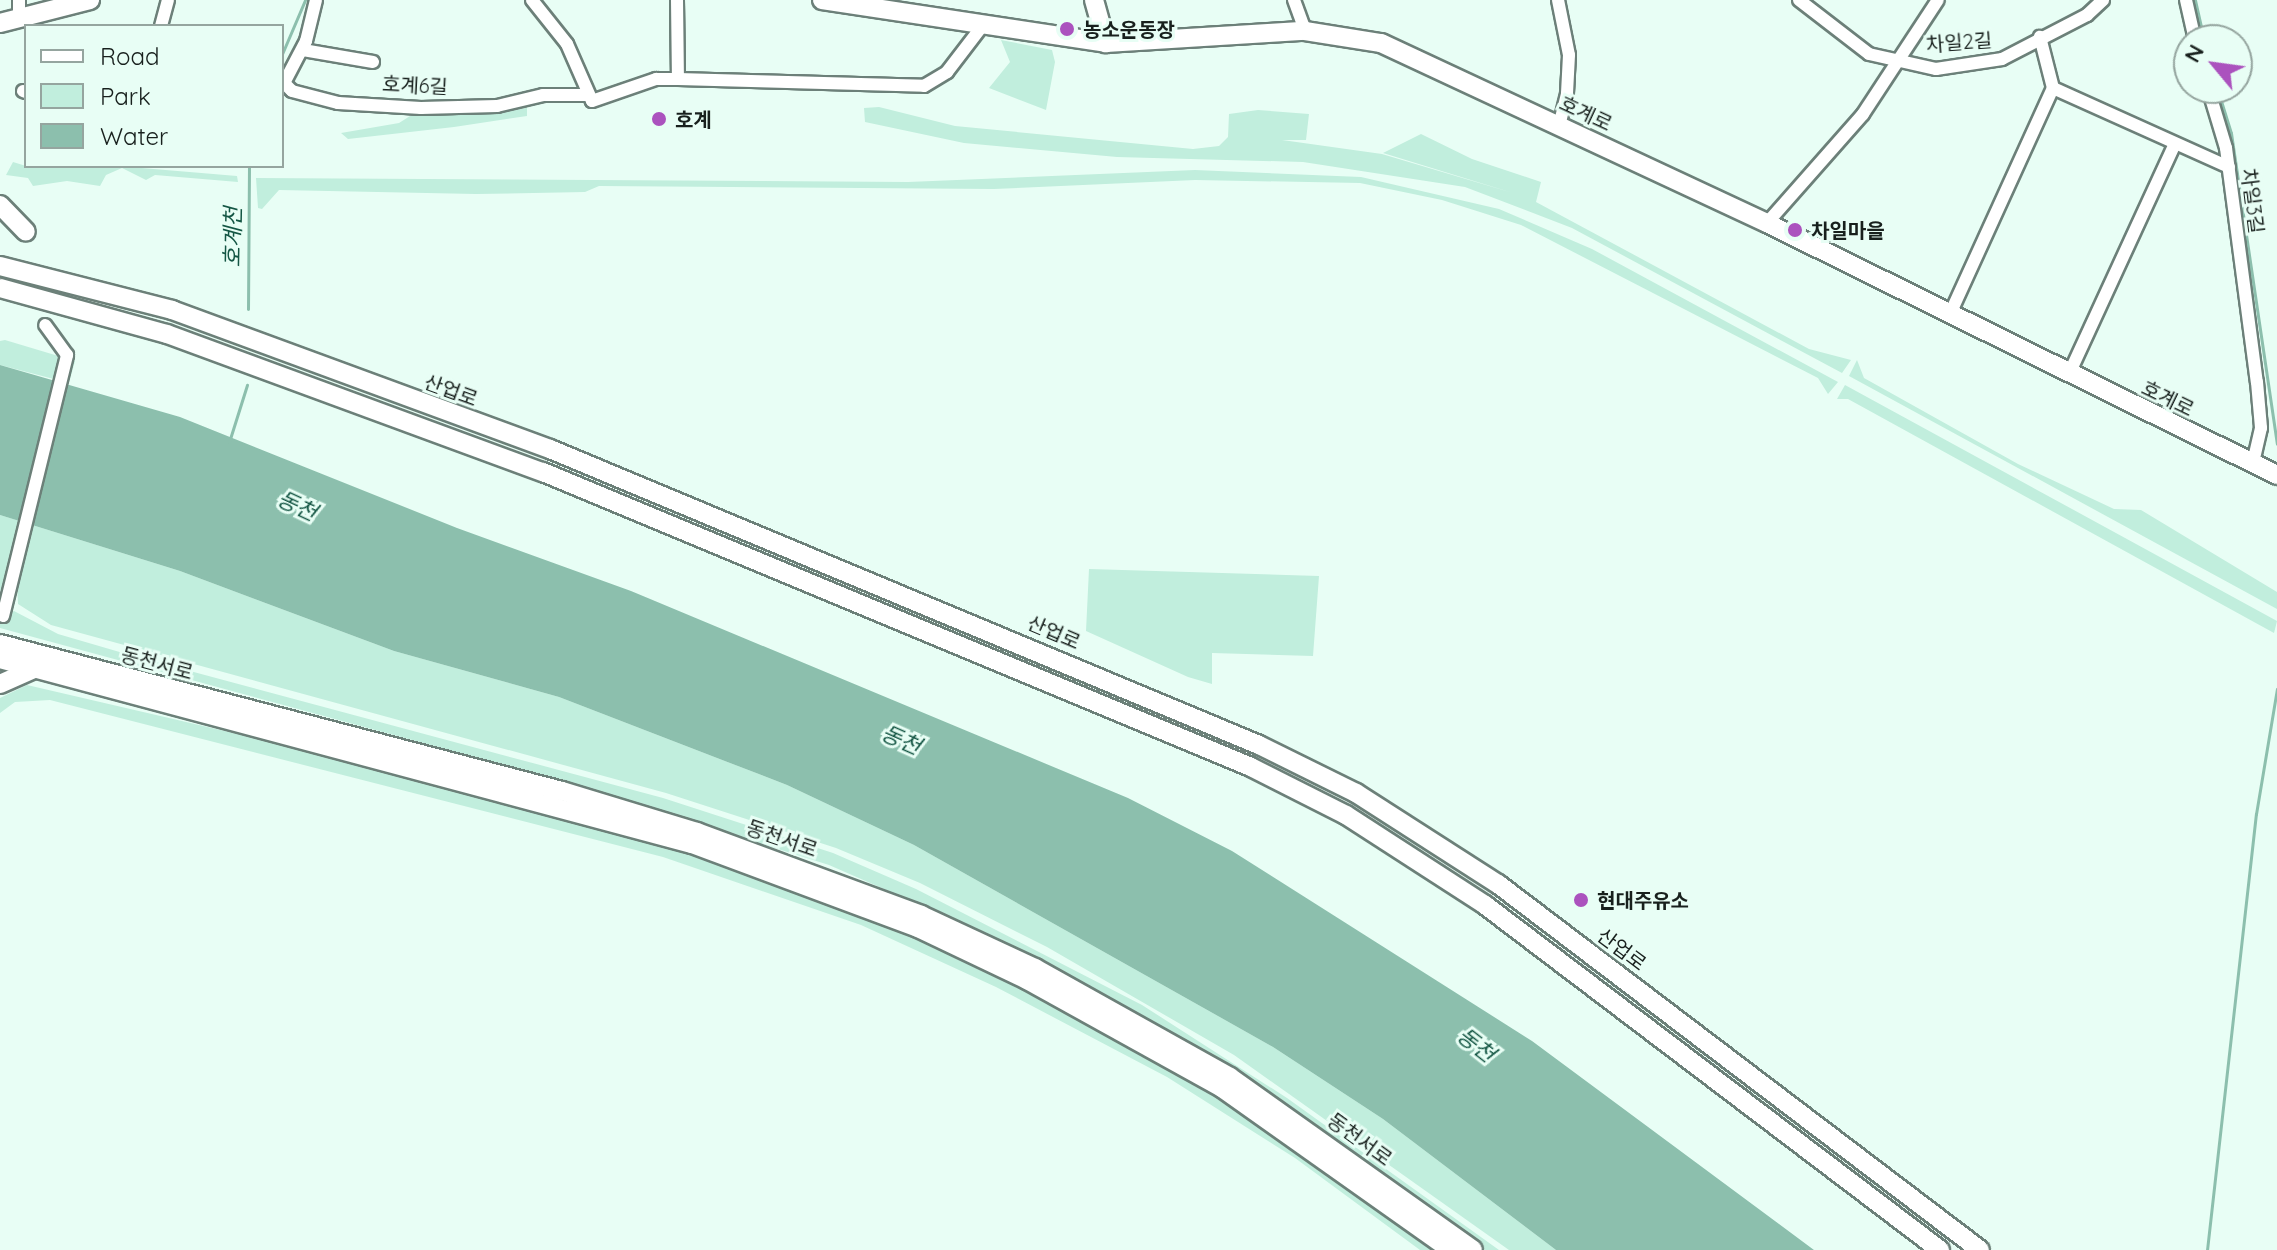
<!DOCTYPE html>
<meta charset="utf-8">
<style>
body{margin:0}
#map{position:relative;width:2277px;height:1250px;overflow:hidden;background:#e8fef5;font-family:Quicksand,"Noto Sans KR",sans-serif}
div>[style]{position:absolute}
.green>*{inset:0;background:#c1eedd}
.water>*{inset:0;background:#8cbfad}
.stream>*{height:3px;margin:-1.5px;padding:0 1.5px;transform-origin:1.5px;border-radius:1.5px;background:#8cbfad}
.roads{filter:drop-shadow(2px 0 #6c8079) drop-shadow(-2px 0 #6c8079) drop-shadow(0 2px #6c8079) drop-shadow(0 -2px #6c8079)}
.street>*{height:12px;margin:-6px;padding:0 6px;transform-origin:6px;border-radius:6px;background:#fff}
.secondary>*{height:18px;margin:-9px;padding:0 9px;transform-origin:9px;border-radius:9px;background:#fff}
.dots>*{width:22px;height:22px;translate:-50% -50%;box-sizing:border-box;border:4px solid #e8fef5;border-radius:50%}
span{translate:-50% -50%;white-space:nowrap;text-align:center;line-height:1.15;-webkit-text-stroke:6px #e8fef5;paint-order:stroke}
.poi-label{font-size:20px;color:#18201d;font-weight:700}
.left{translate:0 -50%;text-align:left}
.street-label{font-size:20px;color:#18201d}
.water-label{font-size:22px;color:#145644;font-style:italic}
.legend{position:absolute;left:24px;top:24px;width:260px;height:144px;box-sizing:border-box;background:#e8fef5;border:2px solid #95a59f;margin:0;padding:10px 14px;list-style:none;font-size:24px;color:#18201d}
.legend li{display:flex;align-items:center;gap:16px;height:40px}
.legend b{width:40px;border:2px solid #95a59f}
.north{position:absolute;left:2173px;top:24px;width:80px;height:80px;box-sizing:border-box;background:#e8fef5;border:2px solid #95a59f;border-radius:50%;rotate:299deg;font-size:22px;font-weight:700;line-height:32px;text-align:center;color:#18201d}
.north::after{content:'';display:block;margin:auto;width:28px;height:36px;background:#ab52be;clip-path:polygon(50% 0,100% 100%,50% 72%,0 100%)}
</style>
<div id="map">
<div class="green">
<div style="clip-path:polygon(1001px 40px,1052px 50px,1055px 62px,1046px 110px,989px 88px,1010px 62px)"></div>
<div style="clip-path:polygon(527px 107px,527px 116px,454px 127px,348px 139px,341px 133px,399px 123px,418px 111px)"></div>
<div style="clip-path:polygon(879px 107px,955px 126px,1193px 149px,1219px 146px,1228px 137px,1229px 114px,1258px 110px,1309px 114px,1306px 140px,1282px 140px,1382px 154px,1513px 193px,1383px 153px,1421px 134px,1472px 159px,1541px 182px,1536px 202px,1809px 349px,1851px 360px,1842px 373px,1572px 228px,1465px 187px,1303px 162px,1117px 157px,964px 143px,865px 122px,864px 108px)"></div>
<div style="clip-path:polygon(13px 162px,26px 166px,118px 166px,237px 176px,238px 182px,155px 175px,146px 180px,122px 168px,106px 175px,100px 186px,67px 181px,33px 186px,28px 178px,6px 175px)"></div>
<div style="clip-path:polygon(1195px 170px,1361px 177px,1499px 209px,1592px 249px,1838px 382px,1828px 394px,1818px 378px,1521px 225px,1442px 200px,1360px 183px,1195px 180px,994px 189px,599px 186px,585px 192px,476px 194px,279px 190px,262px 209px,258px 208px,256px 178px,908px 182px)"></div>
<div style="clip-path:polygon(5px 340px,75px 361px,69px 383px,0 365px,0 341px)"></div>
<div style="clip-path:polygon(1857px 360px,1864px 378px,2018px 464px,2114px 509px,2141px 510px,2277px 592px,2277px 609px,1849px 376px)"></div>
<div style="clip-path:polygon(1845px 385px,2277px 621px,2274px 633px,1848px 399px,1837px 399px)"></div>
<div style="clip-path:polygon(0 515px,180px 571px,394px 651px,559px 697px,787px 785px,914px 845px,1273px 1047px,1383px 1119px,1556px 1250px,1509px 1250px,1234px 1055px,1047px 947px,920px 883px,836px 848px,666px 793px,51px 625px,18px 604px,17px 584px,5px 581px,0 591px)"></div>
<div style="clip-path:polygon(1089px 569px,1319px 576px,1313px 656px,1212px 653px,1212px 684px,1188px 677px,1086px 631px)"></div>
<div style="clip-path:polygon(14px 611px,58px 634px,123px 653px,663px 798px,833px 853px,916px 889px,1142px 1005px,1287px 1098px,1499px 1250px,1485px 1250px,1283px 1104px,1137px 1014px,980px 931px,829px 865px,537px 774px,0 628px,0 620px)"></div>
<div style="clip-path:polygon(27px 685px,328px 755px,624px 833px,712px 859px,881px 923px,1026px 989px,1202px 1087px,1436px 1250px,1420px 1250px,1295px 1158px,1167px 1077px,996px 987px,861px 925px,663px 857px,50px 700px,15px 702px,0 713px,0 698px)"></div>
</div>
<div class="water">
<div style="clip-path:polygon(0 365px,180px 417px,457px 528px,631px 591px,1128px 798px,1232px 851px,1532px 1041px,1814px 1250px,1556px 1250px,1383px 1119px,1273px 1047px,914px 845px,787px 785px,559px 697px,394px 651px,180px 571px,0 515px)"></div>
</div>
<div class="stream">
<div style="left:2195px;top:0;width:41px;rotate:77.3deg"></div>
<div style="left:282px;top:54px;width:59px;rotate:-66.9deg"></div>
<div style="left:2217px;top:88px;width:47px;rotate:72.7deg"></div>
<div style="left:2231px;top:133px;width:314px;rotate:81.6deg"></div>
<div style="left:248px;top:309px;width:143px;rotate:-89.6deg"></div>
<div style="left:229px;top:442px;width:60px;rotate:-72.5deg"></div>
<div style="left:2207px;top:1250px;width:439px;rotate:-83.6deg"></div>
<div style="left:2256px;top:814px;width:127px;rotate:-80.5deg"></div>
</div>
<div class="roads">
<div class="street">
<div style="left:19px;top:0;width:18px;rotate:90deg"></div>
<div style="left:316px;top:0;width:42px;rotate:103.7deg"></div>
<div style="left:306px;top:41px;width:47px;rotate:117.6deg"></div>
<div style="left:284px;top:83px;width:11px;rotate:45deg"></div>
<div style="left:292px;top:91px;width:48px;rotate:14.6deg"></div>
<div style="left:338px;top:103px;width:83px;rotate:3.4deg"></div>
<div style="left:421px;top:108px;width:76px;rotate:-1.5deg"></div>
<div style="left:497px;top:106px;width:47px;rotate:-13.4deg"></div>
<div style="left:543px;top:95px;width:43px"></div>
<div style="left:532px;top:0;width:56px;rotate:51.5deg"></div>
<div style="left:567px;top:44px;width:62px;rotate:66.3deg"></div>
<div style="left:592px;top:101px;width:68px;rotate:-19deg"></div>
<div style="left:656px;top:79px;width:22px"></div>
<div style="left:677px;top:0;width:79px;rotate:89.3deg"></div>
<div style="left:678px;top:79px;width:246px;rotate:1.6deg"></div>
<div style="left:924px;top:86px;width:27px;rotate:-31deg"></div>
<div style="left:947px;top:72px;width:59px;rotate:-52.5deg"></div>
<div style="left:1294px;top:0;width:33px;rotate:70deg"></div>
<div style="left:1558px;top:0;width:56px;rotate:78.7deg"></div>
<div style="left:1569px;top:55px;width:39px;rotate:93deg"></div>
<div style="left:1567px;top:94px;width:32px;rotate:104deg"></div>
<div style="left:1799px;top:0;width:88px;rotate:37.6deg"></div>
<div style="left:1869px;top:54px;width:69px;rotate:12.6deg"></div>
<div style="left:1936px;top:69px;width:67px;rotate:-8.6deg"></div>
<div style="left:2002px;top:59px;width:96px;rotate:-27.4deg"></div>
<div style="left:2087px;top:15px;width:22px;rotate:-43deg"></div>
<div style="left:2186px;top:0;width:41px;rotate:77.3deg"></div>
<div style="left:161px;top:26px;width:27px;rotate:-75deg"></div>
<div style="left:303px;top:50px;width:71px;rotate:9.7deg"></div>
<div style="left:2053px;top:88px;width:193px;rotate:24.2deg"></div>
<div style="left:2208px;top:88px;width:63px;rotate:73.3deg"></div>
<div style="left:2226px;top:148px;width:236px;rotate:82.5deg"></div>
<div style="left:2257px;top:382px;width:46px;rotate:85deg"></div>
<div style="left:2261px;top:428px;width:37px;rotate:103deg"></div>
<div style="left:23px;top:91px;width:3px;rotate:18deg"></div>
<div style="left:1767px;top:223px;width:145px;rotate:-48.6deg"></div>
<div style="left:1863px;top:114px;width:136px;rotate:-56.7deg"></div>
<div style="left:1950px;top:314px;width:248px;rotate:-65.5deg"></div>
<div style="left:2053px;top:88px;width:53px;rotate:-104.3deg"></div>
<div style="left:2069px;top:374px;width:253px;rotate:-65.3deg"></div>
<div style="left:3px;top:616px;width:269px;rotate:-76.2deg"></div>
<div style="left:67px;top:355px;width:37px;rotate:-126deg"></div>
</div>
<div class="secondary">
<div style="left:822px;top:0;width:287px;rotate:8.6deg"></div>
<div style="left:1106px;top:43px;width:199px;rotate:-3.5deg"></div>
<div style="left:1305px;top:31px;width:77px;rotate:9deg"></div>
<div style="left:1381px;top:43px;width:426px;rotate:25deg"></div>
<div style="left:1767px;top:223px;width:569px;rotate:26.29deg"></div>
<div style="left:1094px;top:0;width:45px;rotate:74.4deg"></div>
<div style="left:0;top:23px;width:93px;rotate:-14.3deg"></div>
<div style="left:0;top:205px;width:37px;rotate:46deg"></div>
<div style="left:0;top:266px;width:178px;rotate:14.3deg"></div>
<div style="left:172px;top:310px;width:403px;rotate:20.2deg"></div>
<div style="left:550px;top:449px;width:768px;rotate:22.66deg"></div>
<div style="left:1259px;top:745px;width:108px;rotate:26.3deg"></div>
<div style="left:1356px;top:793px;width:169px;rotate:32.7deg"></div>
<div style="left:1498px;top:884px;width:605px;rotate:37.21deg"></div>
<div style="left:0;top:288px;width:173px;rotate:15.4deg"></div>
<div style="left:167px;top:334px;width:401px;rotate:20.2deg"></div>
<div style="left:543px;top:472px;width:767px;rotate:22.62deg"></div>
<div style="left:1251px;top:767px;width:106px;rotate:26.8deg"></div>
<div style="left:1346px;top:815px;width:166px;rotate:32.9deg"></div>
<div style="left:1485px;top:905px;width:571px;rotate:37.17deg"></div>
<div style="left:0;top:644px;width:581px;rotate:14.66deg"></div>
<div style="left:562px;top:791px;width:141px;rotate:16.9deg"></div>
<div style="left:697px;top:832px;width:239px;rotate:20.3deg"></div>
<div style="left:921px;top:915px;width:126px;rotate:24.9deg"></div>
<div style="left:1035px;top:968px;width:223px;rotate:29.2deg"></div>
<div style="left:1230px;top:1077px;width:298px;rotate:35.4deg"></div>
<div style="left:0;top:659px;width:716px;rotate:14.97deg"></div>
<div style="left:692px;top:844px;width:241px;rotate:20.4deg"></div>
<div style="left:918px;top:928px;width:121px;rotate:25.5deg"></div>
<div style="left:1027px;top:980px;width:223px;rotate:29deg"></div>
<div style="left:1222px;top:1088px;width:281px;rotate:35.3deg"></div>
<div style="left:0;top:684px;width:37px;rotate:-24deg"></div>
</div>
</div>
<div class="dots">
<div style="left:1067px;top:29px;background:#ab52be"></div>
<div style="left:659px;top:119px;background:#ab52be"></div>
<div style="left:1795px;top:230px;background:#ab52be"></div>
<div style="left:1581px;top:900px;background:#ab52be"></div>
</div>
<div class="poi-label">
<span class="left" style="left:1083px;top:29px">농소운동장</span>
<span class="left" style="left:675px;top:119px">호계</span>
<span class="left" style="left:1811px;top:230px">차일마을</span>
<span class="left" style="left:1597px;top:900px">현대주유소</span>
</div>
<div class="street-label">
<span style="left:1959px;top:42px;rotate:-4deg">차일2길</span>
<span style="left:415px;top:85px;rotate:3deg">호계6길</span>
<span style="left:1586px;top:113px;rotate:25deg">호계로</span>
<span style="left:2253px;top:201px;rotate:83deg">차일3길</span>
<span style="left:451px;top:390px;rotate:20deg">산업로</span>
<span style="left:2168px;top:398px;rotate:26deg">호계로</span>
<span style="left:1054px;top:632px;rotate:23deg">산업로</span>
<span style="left:157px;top:663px;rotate:15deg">동천서로</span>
<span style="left:782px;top:838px;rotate:19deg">동천서로</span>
<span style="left:1622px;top:949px;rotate:37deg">산업로</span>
<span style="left:1360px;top:1139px;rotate:36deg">동천서로</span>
</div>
<div class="water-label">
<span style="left:233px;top:237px;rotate:-89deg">호계천</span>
<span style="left:297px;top:506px;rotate:25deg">동천</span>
<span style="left:901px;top:740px;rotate:24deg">동천</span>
<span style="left:1476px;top:1045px;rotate:38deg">동천</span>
</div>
<ul class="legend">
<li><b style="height:10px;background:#fff"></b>Road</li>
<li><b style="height:22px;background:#c1eedd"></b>Park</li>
<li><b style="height:22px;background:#8cbfad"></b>Water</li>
</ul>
<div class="north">N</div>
</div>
